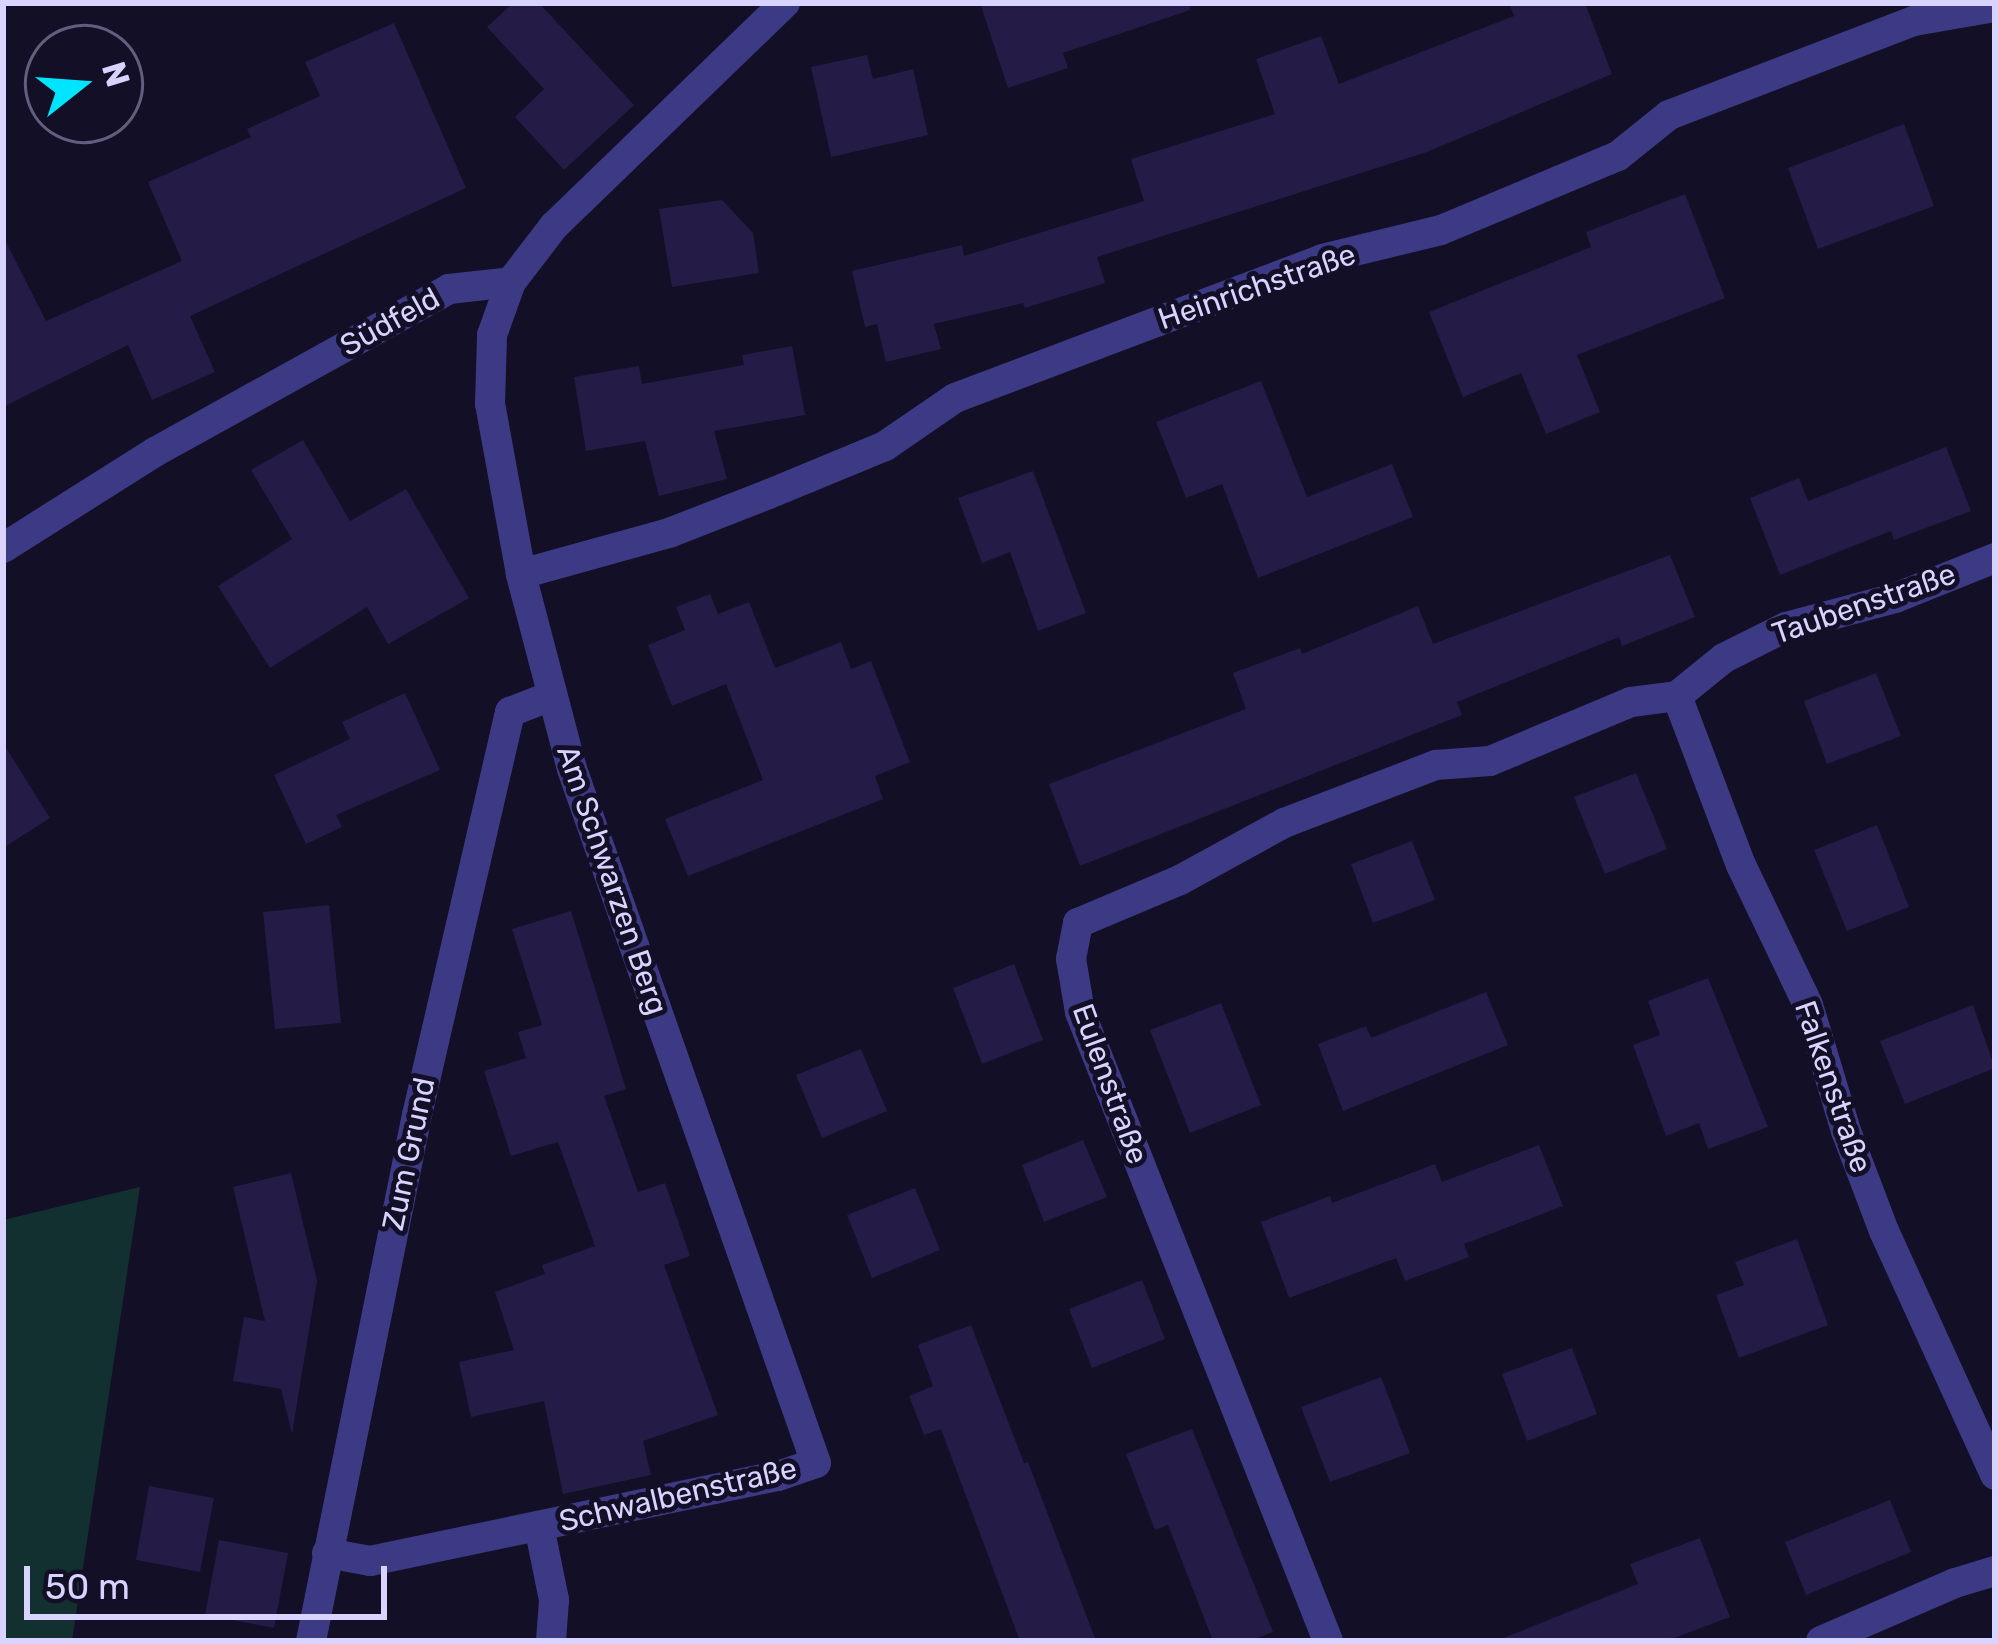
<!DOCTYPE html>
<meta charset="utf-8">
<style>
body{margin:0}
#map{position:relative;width:1998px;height:1644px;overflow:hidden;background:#130f26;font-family:Rubik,sans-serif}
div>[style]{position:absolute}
.green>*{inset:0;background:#12302f}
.building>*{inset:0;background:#241b47}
.street>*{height:30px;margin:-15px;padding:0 15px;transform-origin:15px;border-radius:15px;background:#3d3a85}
span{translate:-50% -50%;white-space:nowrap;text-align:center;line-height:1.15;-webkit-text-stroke:10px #130f26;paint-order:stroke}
.street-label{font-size:30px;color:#d9d4ff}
.frame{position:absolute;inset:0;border:6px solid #d9d4ff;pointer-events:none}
.north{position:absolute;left:24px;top:24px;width:120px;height:120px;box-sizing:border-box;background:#130f26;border:3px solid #625e7d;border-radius:50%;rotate:73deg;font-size:33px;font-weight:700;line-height:48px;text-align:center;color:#d9d4ff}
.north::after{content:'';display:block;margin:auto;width:42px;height:54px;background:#00e5ff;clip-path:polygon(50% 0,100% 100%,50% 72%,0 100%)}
.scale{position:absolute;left:24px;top:1566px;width:363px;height:54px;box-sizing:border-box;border:6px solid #d9d4ff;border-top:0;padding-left:15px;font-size:36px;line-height:42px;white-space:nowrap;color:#d9d4ff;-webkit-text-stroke:9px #130f26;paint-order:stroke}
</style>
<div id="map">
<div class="green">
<div style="clip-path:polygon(140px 1187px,72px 1641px,3px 1641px,3px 1220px)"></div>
</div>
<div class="building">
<div style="clip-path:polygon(513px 3px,539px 3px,634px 105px,564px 170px,515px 117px,544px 89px,487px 27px)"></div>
<div style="clip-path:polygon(980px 3px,1189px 3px,1190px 10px,1063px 53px,1068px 68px,1008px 88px)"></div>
<div style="clip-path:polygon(1509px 3px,1585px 3px,1612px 74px,1427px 152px,1097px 257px,1105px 283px,1025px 308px,1023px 303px,934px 324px,941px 349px,886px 362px,877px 324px,865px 327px,852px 271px,962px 245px,964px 256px,1144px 201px,1131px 159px,1275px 114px,1256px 59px,1321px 36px,1339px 84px,1514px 16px)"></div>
<div style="clip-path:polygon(394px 23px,466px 188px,190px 316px,215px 372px,152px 400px,128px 345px,3px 407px,3px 236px,46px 321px,182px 261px,148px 182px,251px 137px,247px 129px,320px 96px,305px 62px)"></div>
<div style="clip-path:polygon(867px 55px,873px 79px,913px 69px,928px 135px,831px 157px,811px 67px)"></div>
<div style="clip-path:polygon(1904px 124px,1934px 206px,1818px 249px,1788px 168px)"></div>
<div style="clip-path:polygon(1685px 194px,1725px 298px,1577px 355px,1600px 412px,1546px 434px,1521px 373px,1463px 397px,1429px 312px,1591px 247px,1586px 232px)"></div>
<div style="clip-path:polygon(722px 200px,753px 233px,759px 273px,672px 287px,659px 209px)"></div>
<div style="clip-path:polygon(792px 346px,805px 415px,714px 431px,727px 479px,659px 496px,645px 441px,586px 451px,574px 377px,639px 366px,642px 384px,744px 365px,742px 355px)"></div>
<div style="clip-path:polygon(1261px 381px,1307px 497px,1392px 464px,1413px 517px,1258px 578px,1222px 484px,1186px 498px,1156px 422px)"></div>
<div style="clip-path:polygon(303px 440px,350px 521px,406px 489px,469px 598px,388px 644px,367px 607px,270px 668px,218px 586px,292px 539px,251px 470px)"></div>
<div style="clip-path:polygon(1946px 447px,1971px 511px,1894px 540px,1891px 531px,1780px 575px,1750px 498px,1799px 478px,1808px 501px)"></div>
<div style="clip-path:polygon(1033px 471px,1086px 613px,1038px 631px,1010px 552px,982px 563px,958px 498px)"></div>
<div style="clip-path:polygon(1670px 555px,1695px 617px,1622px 646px,1619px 637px,1457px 702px,1462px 715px,1080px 866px,1049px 784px,1246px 709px,1233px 673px,1300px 648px,1302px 654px,1418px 606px,1433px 644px)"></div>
<div style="clip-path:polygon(710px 594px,718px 614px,749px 602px,775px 668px,841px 642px,851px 669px,871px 661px,910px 762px,875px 776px,883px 799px,688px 876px,665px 819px,763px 780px,726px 684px,672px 706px,648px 645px,685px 630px,676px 607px)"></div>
<div style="clip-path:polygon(1876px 673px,1901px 736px,1827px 764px,1804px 701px)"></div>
<div style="clip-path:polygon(405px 693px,440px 770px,336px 815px,342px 827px,306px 844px,274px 775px,350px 739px,342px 722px)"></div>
<div style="clip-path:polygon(3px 743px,50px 818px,3px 848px)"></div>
<div style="clip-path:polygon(1636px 773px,1667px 849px,1605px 874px,1574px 797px)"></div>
<div style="clip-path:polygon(1877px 825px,1909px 907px,1847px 931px,1814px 850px)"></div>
<div style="clip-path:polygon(1412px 841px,1435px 900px,1373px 923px,1351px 864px)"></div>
<div style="clip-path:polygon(329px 905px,341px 1023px,275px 1029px,263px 912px)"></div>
<div style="clip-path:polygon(571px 911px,626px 1089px,604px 1096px,638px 1192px,665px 1183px,690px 1256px,664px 1265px,718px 1415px,643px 1441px,651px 1475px,563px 1494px,544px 1401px,471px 1417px,459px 1362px,514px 1350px,495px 1292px,545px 1274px,542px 1265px,595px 1246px,558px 1142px,511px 1156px,484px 1071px,526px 1058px,518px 1032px,542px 1025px,512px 929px)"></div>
<div style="clip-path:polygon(1014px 964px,1043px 1040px,982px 1064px,953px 988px)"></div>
<div style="clip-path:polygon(1708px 978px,1768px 1127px,1708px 1149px,1699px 1123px,1666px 1136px,1633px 1045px,1660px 1035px,1648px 1001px)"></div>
<div style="clip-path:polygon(1486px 992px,1508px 1045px,1343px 1111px,1318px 1044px,1366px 1026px,1371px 1038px)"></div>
<div style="clip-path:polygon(1221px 1003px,1261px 1105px,1190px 1133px,1150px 1030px)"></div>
<div style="clip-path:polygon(1973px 1005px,1995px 1068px,1905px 1104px,1880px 1041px)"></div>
<div style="clip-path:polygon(861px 1049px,887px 1111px,822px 1138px,796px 1075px)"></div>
<div style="clip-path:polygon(1083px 1140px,1107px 1197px,1044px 1222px,1022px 1165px)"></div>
<div style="clip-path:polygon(1539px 1145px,1563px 1206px,1464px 1244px,1469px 1257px,1405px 1281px,1396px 1258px,1289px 1298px,1261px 1222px,1330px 1196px,1332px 1203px,1435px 1164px,1442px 1182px)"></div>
<div style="clip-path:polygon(291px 1173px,317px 1281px,292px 1434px,281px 1389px,233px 1381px,244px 1317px,265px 1321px,233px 1187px)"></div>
<div style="clip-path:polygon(915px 1188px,940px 1250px,872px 1278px,847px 1215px)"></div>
<div style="clip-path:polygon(1797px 1239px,1828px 1325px,1739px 1358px,1716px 1295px,1744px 1285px,1735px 1262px)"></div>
<div style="clip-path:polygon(1142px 1280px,1165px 1339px,1092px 1368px,1069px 1309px)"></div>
<div style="clip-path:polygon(971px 1325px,1024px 1463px,1028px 1462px,1096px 1641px,1020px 1641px,941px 1429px,924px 1435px,909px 1396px,933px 1386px,918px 1345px)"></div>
<div style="clip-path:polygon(1572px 1348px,1597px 1414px,1527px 1441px,1502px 1374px)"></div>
<div style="clip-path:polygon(1381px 1377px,1410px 1453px,1330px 1482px,1301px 1407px)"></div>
<div style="clip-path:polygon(1192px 1429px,1273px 1632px,1249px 1641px,1213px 1641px,1168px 1525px,1155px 1530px,1126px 1454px)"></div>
<div style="clip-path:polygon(149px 1486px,214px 1498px,200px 1572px,136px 1560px)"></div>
<div style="clip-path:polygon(1890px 1500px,1911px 1552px,1806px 1595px,1785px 1542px)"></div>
<div style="clip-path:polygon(1700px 1538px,1730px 1617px,1666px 1641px,1496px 1641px,1638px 1584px,1630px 1564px)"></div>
<div style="clip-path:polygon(219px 1540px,288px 1553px,274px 1628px,205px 1615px)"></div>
</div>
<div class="street">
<div style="left:3px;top:548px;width:180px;rotate:-32.3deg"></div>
<div style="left:155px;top:452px;width:336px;rotate:-29deg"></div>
<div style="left:449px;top:289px;width:62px;rotate:-6.4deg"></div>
<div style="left:521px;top:574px;width:154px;rotate:-15.5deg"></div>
<div style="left:669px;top:533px;width:107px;rotate:-21.3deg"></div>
<div style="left:769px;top:494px;width:126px;rotate:-22.5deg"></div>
<div style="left:885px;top:446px;width:85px;rotate:-34.4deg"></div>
<div style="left:955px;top:398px;width:392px;rotate:-20.7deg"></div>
<div style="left:1322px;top:259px;width:122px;rotate:-13.7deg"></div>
<div style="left:1441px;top:230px;width:192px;rotate:-22.7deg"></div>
<div style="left:1618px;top:156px;width:65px;rotate:-38.8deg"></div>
<div style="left:1669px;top:115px;width:262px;rotate:-21deg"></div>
<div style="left:1914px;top:21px;width:82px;rotate:-9.8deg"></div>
<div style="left:1677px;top:696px;width:181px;rotate:69.3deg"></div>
<div style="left:1741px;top:865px;width:155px;rotate:64.4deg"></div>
<div style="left:1808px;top:1005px;width:132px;rotate:73.2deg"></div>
<div style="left:1846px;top:1131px;width:107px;rotate:69.2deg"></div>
<div style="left:1884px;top:1231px;width:268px;rotate:65.5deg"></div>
<div style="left:1677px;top:696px;width:60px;rotate:-39deg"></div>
<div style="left:1724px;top:658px;width:69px;rotate:-26.6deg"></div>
<div style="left:1786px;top:627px;width:113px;rotate:-14.9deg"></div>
<div style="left:1895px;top:598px;width:108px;rotate:-21.8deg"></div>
<div style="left:539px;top:1526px;width:76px;rotate:78.5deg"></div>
<div style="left:554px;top:1600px;width:41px;rotate:94.2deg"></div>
<div style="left:327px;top:1553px;width:44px;rotate:10.5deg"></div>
<div style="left:370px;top:1561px;width:417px;rotate:-11.8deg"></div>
<div style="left:778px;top:1476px;width:40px;rotate:-18.9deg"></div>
<div style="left:816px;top:1463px;width:736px;rotate:-109.37deg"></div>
<div style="left:572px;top:769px;width:202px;rotate:-104.7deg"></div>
<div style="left:521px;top:574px;width:173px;rotate:-100.3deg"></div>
<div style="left:490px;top:404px;width:69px;rotate:-88.3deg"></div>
<div style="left:492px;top:335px;width:56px;rotate:-70.3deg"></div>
<div style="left:511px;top:282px;width:71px;rotate:-52.5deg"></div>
<div style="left:554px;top:226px;width:321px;rotate:-44deg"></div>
<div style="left:311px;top:1641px;width:537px;rotate:-78.61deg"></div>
<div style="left:417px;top:1115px;width:414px;rotate:-77deg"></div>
<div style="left:510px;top:712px;width:44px;rotate:-21.3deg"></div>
<div style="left:1328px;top:1641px;width:676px;rotate:-111.52deg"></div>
<div style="left:1080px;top:1012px;width:54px;rotate:-99.6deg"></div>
<div style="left:1071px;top:959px;width:37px;rotate:-79deg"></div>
<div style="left:1078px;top:923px;width:111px;rotate:-22.9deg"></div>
<div style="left:1180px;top:880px;width:119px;rotate:-28.7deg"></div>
<div style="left:1284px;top:823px;width:163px;rotate:-20.9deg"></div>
<div style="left:1436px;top:765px;width:54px;rotate:-4.2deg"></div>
<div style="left:1490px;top:761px;width:153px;rotate:-22.7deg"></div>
<div style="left:1631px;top:702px;width:46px;rotate:-7.4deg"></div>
<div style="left:1821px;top:1641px;width:146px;rotate:-23.4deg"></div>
<div style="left:1955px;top:1583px;width:42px;rotate:-16.7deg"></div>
</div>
<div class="street-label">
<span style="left:1257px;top:287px;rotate:-19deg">Heinrichstraße</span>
<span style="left:390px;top:322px;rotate:-29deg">Südfeld</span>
<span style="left:1864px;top:604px;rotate:-19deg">Taubenstraße</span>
<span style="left:612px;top:880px;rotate:71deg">Am Schwarzen Berg</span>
<span style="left:1110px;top:1084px;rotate:70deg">Eulenstraße</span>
<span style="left:1833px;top:1087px;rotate:71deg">Falkenstraße</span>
<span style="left:409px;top:1154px;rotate:-78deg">Zum Grund</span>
<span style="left:678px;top:1495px;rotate:-13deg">Schwalbenstraße</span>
</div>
<div class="frame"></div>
<div class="north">N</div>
<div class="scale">50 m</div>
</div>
